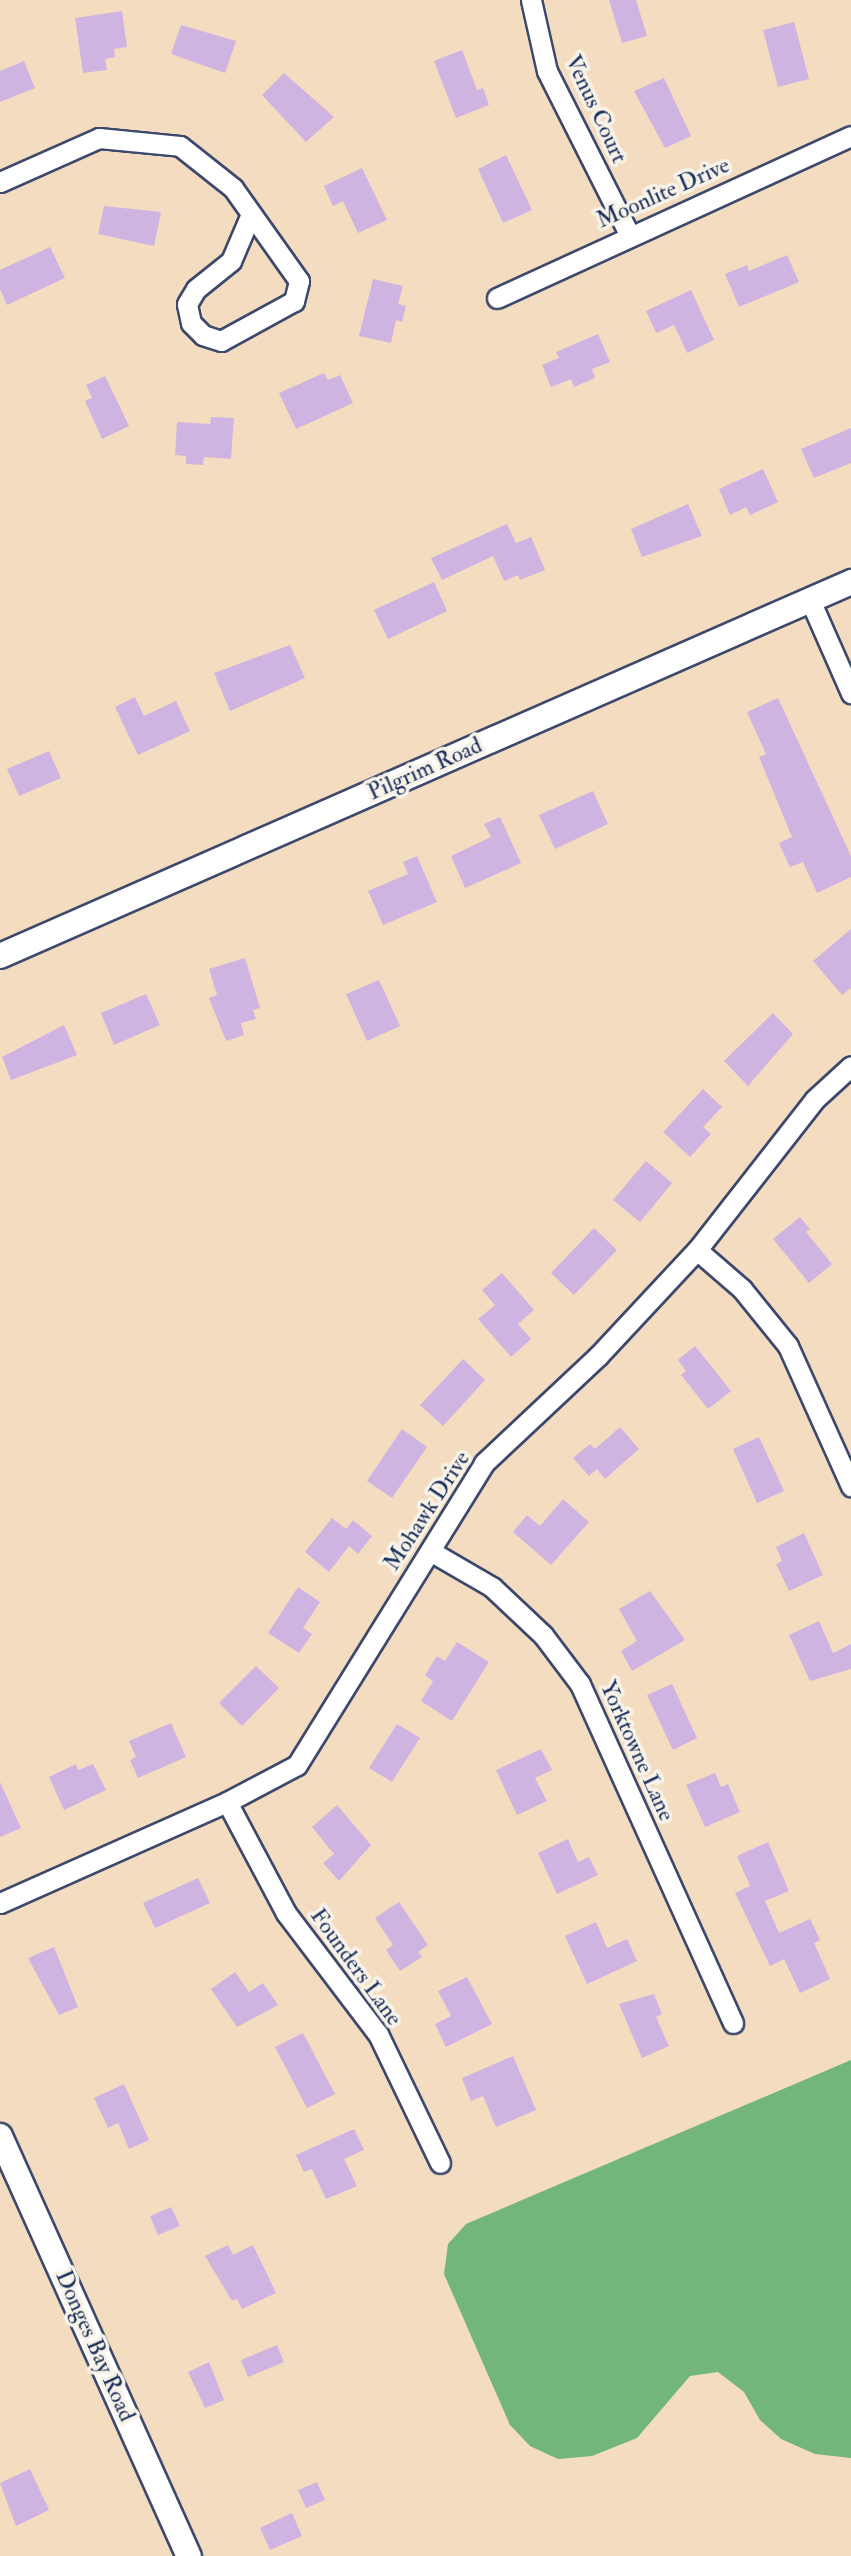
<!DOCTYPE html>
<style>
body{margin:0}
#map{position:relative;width:851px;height:2556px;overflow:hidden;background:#f4dcc0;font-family:"IM FELL Double Pica",serif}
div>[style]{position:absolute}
.forest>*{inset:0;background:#72b67a}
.building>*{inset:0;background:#cfb4e2}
.roads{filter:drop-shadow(2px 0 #3c496d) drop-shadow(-2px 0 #3c496d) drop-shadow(0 2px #3c496d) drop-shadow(0 -2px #3c496d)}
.minor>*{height:19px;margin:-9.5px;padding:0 9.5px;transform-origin:9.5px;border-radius:9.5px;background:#fff}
.tertiary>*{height:24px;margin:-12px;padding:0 12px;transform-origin:12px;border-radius:12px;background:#fff}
span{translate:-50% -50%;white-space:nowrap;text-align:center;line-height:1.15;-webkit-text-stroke:7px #f7f3e8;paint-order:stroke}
.street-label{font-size:23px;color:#1b2f5e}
</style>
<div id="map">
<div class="forest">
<div style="clip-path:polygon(851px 2060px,851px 2458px,815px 2454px,781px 2439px,760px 2420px,744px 2392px,718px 2372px,690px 2376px,637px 2438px,592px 2456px,558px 2459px,530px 2446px,510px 2425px,444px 2274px,448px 2244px,466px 2224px)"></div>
</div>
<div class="building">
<div style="clip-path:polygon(609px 0,636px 0,647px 36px,622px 43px)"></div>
<div style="clip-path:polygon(122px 11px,127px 47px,114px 49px,115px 57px,105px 59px,107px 70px,83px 73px,75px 18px)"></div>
<div style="clip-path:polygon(794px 22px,809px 79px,778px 87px,763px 30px)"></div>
<div style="clip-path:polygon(181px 25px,236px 41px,225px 73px,171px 54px)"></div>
<div style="clip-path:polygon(462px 50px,477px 90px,483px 88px,489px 105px,456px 118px,434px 61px)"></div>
<div style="clip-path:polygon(24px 61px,35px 88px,0 102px,0 71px)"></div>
<div style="clip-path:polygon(284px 73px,334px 117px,306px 142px,262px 95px)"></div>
<div style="clip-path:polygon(664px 78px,691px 136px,665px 148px,634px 91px)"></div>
<div style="clip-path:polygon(506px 155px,532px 210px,503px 223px,478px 169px)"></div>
<div style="clip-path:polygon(362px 168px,387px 220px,358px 233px,343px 201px,333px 206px,324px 186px)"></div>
<div style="clip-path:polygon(104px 206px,161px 212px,154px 246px,98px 234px)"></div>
<div style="clip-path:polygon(50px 247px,65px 278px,7px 305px,0 289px,0 270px)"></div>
<div style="clip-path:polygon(787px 255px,799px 282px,739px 307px,725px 274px,747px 265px,749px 271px)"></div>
<div style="clip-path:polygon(373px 279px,403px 286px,398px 304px,406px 306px,402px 322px,396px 320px,391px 343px,359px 336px)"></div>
<div style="clip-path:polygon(691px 290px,714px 340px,687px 353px,674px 325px,656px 333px,646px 311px)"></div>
<div style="clip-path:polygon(598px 334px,610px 362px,592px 369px,595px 378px,574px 387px,571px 379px,551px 387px,542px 365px,559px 358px,556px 352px)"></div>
<div style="clip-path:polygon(324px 373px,328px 380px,340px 375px,353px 403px,296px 429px,279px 393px)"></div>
<div style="clip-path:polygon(105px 376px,129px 426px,102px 439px,85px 401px,92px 398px,86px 385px)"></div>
<div style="clip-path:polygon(211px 417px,234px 418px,231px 459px,204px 457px,203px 465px,186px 464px,186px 456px,175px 455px,177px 422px,210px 424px)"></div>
<div style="clip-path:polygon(851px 428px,851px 463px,814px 478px,801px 449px)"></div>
<div style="clip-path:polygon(763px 469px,778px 502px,750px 515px,746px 507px,730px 515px,719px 489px)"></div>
<div style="clip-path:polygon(688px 504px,702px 536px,642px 557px,631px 529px)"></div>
<div style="clip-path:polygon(507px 524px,516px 543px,531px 537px,545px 570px,520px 580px,518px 575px,504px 581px,493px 556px,442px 580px,431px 558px)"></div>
<div style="clip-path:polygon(434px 582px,447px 611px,388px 639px,374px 610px)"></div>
<div style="clip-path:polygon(290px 645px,305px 678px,230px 711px,214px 673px)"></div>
<div style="clip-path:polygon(135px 697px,144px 716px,176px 701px,190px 731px,138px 755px,115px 707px)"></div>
<div style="clip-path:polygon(778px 698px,851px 856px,851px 877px,817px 893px,803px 862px,790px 867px,779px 843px,792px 837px,759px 757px,766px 754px,747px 712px)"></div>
<div style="clip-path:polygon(49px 751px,61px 778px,19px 796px,7px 769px)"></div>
<div style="clip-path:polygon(593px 791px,608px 824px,555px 849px,539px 815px)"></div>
<div style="clip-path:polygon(500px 817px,521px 863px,465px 888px,451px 856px,491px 837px,484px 824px)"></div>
<div style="clip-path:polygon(417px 856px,437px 902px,383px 925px,368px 891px,408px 874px,403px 862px)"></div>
<div style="clip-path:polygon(851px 929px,851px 988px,842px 995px,813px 961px)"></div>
<div style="clip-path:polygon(245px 958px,260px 1008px,253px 1010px,256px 1019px,241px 1023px,244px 1035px,226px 1041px,209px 998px,217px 995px,209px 969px)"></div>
<div style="clip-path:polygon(379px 980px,400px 1026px,367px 1041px,346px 994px)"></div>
<div style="clip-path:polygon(146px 994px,160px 1025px,114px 1045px,101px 1013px)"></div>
<div style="clip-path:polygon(773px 1013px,793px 1034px,748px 1086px,724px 1061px)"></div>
<div style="clip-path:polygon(64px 1025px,77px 1055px,11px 1080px,2px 1057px)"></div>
<div style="clip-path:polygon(703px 1089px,722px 1107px,703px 1127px,711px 1134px,690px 1157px,663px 1132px)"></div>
<div style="clip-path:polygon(646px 1161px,672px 1183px,640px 1222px,613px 1200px)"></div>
<div style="clip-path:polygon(800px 1217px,810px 1229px,806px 1232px,832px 1264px,809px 1283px,773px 1239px)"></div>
<div style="clip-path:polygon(594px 1228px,617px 1250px,574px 1295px,551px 1273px)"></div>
<div style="clip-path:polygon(502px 1273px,534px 1310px,518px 1324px,531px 1339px,511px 1357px,478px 1319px,495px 1305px,482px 1290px)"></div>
<div style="clip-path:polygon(695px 1346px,731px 1391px,708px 1409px,681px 1375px,686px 1371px,678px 1360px)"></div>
<div style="clip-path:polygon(463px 1359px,485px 1380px,443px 1426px,420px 1405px)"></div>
<div style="clip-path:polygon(620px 1427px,639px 1449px,605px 1479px,597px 1469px,589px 1476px,573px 1458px,590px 1444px,595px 1449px)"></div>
<div style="clip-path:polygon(402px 1429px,427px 1447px,392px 1498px,367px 1481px)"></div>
<div style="clip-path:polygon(759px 1437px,784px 1491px,757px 1503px,733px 1449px)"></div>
<div style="clip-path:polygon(563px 1499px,589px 1522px,551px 1565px,513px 1532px,527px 1515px,540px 1526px)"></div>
<div style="clip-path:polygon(332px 1518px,346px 1529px,353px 1520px,372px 1536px,358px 1554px,349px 1546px,329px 1572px,305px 1552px)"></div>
<div style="clip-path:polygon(804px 1533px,823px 1575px,789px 1591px,776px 1564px,782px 1561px,776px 1547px)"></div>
<div style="clip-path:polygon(298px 1587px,320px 1602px,303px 1628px,312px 1634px,299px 1653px,268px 1633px)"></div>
<div style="clip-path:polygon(650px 1591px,685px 1640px,632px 1671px,621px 1651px,637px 1641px,619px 1609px)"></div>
<div style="clip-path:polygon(819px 1621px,833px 1653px,851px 1644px,851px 1669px,810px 1681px,789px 1635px)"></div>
<div style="clip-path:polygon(457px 1642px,489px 1662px,452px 1721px,421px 1701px,433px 1681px,425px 1675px,437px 1656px,445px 1661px)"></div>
<div style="clip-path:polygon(256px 1666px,279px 1688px,242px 1726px,219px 1703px)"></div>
<div style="clip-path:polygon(672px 1684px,697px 1738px,673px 1750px,647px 1695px)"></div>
<div style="clip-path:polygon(171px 1723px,186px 1757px,138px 1778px,130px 1760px,136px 1757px,129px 1741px)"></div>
<div style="clip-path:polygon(397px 1724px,420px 1738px,392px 1782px,369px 1768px)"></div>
<div style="clip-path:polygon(541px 1749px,552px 1770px,535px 1778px,547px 1801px,517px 1815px,496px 1770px)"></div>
<div style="clip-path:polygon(76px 1764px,78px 1770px,93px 1764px,106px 1790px,64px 1810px,49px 1777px)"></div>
<div style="clip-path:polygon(715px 1773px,721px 1787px,728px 1784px,740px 1812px,705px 1827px,686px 1785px)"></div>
<div style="clip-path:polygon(0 1782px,21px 1828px,0 1837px)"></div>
<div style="clip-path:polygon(337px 1805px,371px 1845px,339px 1881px,323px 1863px,334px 1854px,312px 1827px)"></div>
<div style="clip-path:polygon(568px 1839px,578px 1862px,589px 1857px,598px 1875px,557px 1894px,538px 1853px)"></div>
<div style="clip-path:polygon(768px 1842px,789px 1891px,765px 1901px,779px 1933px,810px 1919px,820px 1940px,814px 1943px,830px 1979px,800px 1993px,784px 1959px,770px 1966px,735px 1893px,750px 1886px,737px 1856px)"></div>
<div style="clip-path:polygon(198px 1878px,210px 1903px,155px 1928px,143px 1903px)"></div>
<div style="clip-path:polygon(399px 1902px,428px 1945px,418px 1952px,422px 1957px,400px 1971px,386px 1950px,393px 1945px,375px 1918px)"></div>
<div style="clip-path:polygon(596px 1922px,607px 1948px,627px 1939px,637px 1961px,587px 1984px,565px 1936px)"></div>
<div style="clip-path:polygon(54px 1947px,78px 2007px,59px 2015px,28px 1958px)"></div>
<div style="clip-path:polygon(235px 1972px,249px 1992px,263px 1983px,278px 2005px,237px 2027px,211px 1989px)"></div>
<div style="clip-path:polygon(467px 1977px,492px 2024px,446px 2047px,435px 2024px,451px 2016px,438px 1991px)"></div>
<div style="clip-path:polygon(654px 1994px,662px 2014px,656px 2017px,669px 2046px,642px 2058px,619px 2004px)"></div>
<div style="clip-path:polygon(303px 2033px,335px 2094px,307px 2108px,275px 2047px)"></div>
<div style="clip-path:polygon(513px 2056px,536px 2110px,496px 2127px,483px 2096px,471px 2101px,462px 2078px)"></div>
<div style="clip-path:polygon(124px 2084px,149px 2140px,129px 2149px,118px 2123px,108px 2128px,94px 2098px)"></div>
<div style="clip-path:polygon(354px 2129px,364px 2150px,344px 2159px,357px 2186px,326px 2199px,312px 2169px,304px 2172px,296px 2155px)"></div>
<div style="clip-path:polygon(171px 2207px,180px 2226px,158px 2235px,150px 2216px)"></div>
<div style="clip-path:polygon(228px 2245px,233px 2255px,253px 2245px,276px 2293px,242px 2309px,237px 2299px,232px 2301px,205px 2256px)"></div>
<div style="clip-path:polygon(277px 2345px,284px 2362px,248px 2377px,241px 2360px)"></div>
<div style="clip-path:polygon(209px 2362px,224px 2400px,205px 2408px,188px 2372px)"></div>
<div style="clip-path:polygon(30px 2469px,49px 2510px,16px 2526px,0 2483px)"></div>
<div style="clip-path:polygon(317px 2482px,325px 2500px,306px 2508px,298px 2490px)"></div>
<div style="clip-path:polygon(292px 2513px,302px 2536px,270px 2550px,260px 2528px)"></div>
</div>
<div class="roads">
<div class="minor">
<div style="left:531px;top:0;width:73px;rotate:77.3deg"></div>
<div style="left:547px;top:71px;width:182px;rotate:63.3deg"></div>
<div style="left:0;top:182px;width:108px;rotate:-24deg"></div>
<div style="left:99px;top:138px;width:81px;rotate:5.6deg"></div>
<div style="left:180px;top:146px;width:68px;rotate:38.4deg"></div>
<div style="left:233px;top:188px;width:114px;rotate:54.6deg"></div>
<div style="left:299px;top:281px;width:21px;rotate:104deg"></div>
<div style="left:294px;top:301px;width:83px;rotate:151.3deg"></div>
<div style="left:221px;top:341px;width:19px;rotate:-162deg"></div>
<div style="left:203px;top:335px;width:17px;rotate:-135deg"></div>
<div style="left:191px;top:323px;width:19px;rotate:-102deg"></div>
<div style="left:187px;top:304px;width:17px;rotate:-59deg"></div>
<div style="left:196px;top:289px;width:45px;rotate:-38.7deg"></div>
<div style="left:231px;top:261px;width:51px;rotate:-66.9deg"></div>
<div style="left:497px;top:298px;width:389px;rotate:-24.6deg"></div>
<div style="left:810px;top:600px;width:102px;rotate:66.2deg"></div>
<div style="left:697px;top:1250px;width:60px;rotate:40.9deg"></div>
<div style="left:742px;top:1289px;width:73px;rotate:51.1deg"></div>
<div style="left:788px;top:1346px;width:154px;rotate:65.8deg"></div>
<div style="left:430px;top:1551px;width:72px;rotate:30.1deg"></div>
<div style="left:492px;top:1587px;width:70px;rotate:43.3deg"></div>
<div style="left:543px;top:1635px;width:61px;rotate:52.9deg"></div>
<div style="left:580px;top:1684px;width:372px;rotate:65.7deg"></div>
<div style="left:227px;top:1802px;width:126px;rotate:62deg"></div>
<div style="left:286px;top:1913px;width:152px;rotate:52.8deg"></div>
<div style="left:378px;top:2034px;width:143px;rotate:64.3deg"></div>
<div style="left:0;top:1903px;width:248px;rotate:-24deg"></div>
<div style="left:227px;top:1802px;width:79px;rotate:-27.9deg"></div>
<div style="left:297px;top:1765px;width:355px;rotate:-58.2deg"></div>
<div style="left:484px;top:1463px;width:156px;rotate:-43.2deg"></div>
<div style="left:598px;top:1356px;width:145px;rotate:-47deg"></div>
<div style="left:697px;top:1250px;width:190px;rotate:-52deg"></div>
<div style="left:814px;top:1100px;width:50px;rotate:-42.6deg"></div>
</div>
<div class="tertiary">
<div style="left:0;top:956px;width:930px;rotate:-23.72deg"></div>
<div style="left:0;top:2136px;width:461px;rotate:65.8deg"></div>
</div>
</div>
<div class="street-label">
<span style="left:596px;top:109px;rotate:65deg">Venus Court</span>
<span style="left:663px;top:193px;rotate:-24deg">Moonlite Drive</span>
<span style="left:425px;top:769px;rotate:-24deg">Pilgrim Road</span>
<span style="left:427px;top:1511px;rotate:-57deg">Mohawk Drive</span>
<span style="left:637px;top:1751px;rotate:66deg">Yorktowne Lane</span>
<span style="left:356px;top:1967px;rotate:54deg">Founders Lane</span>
<span style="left:95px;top:2346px;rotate:66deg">Donges Bay Road</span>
</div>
</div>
